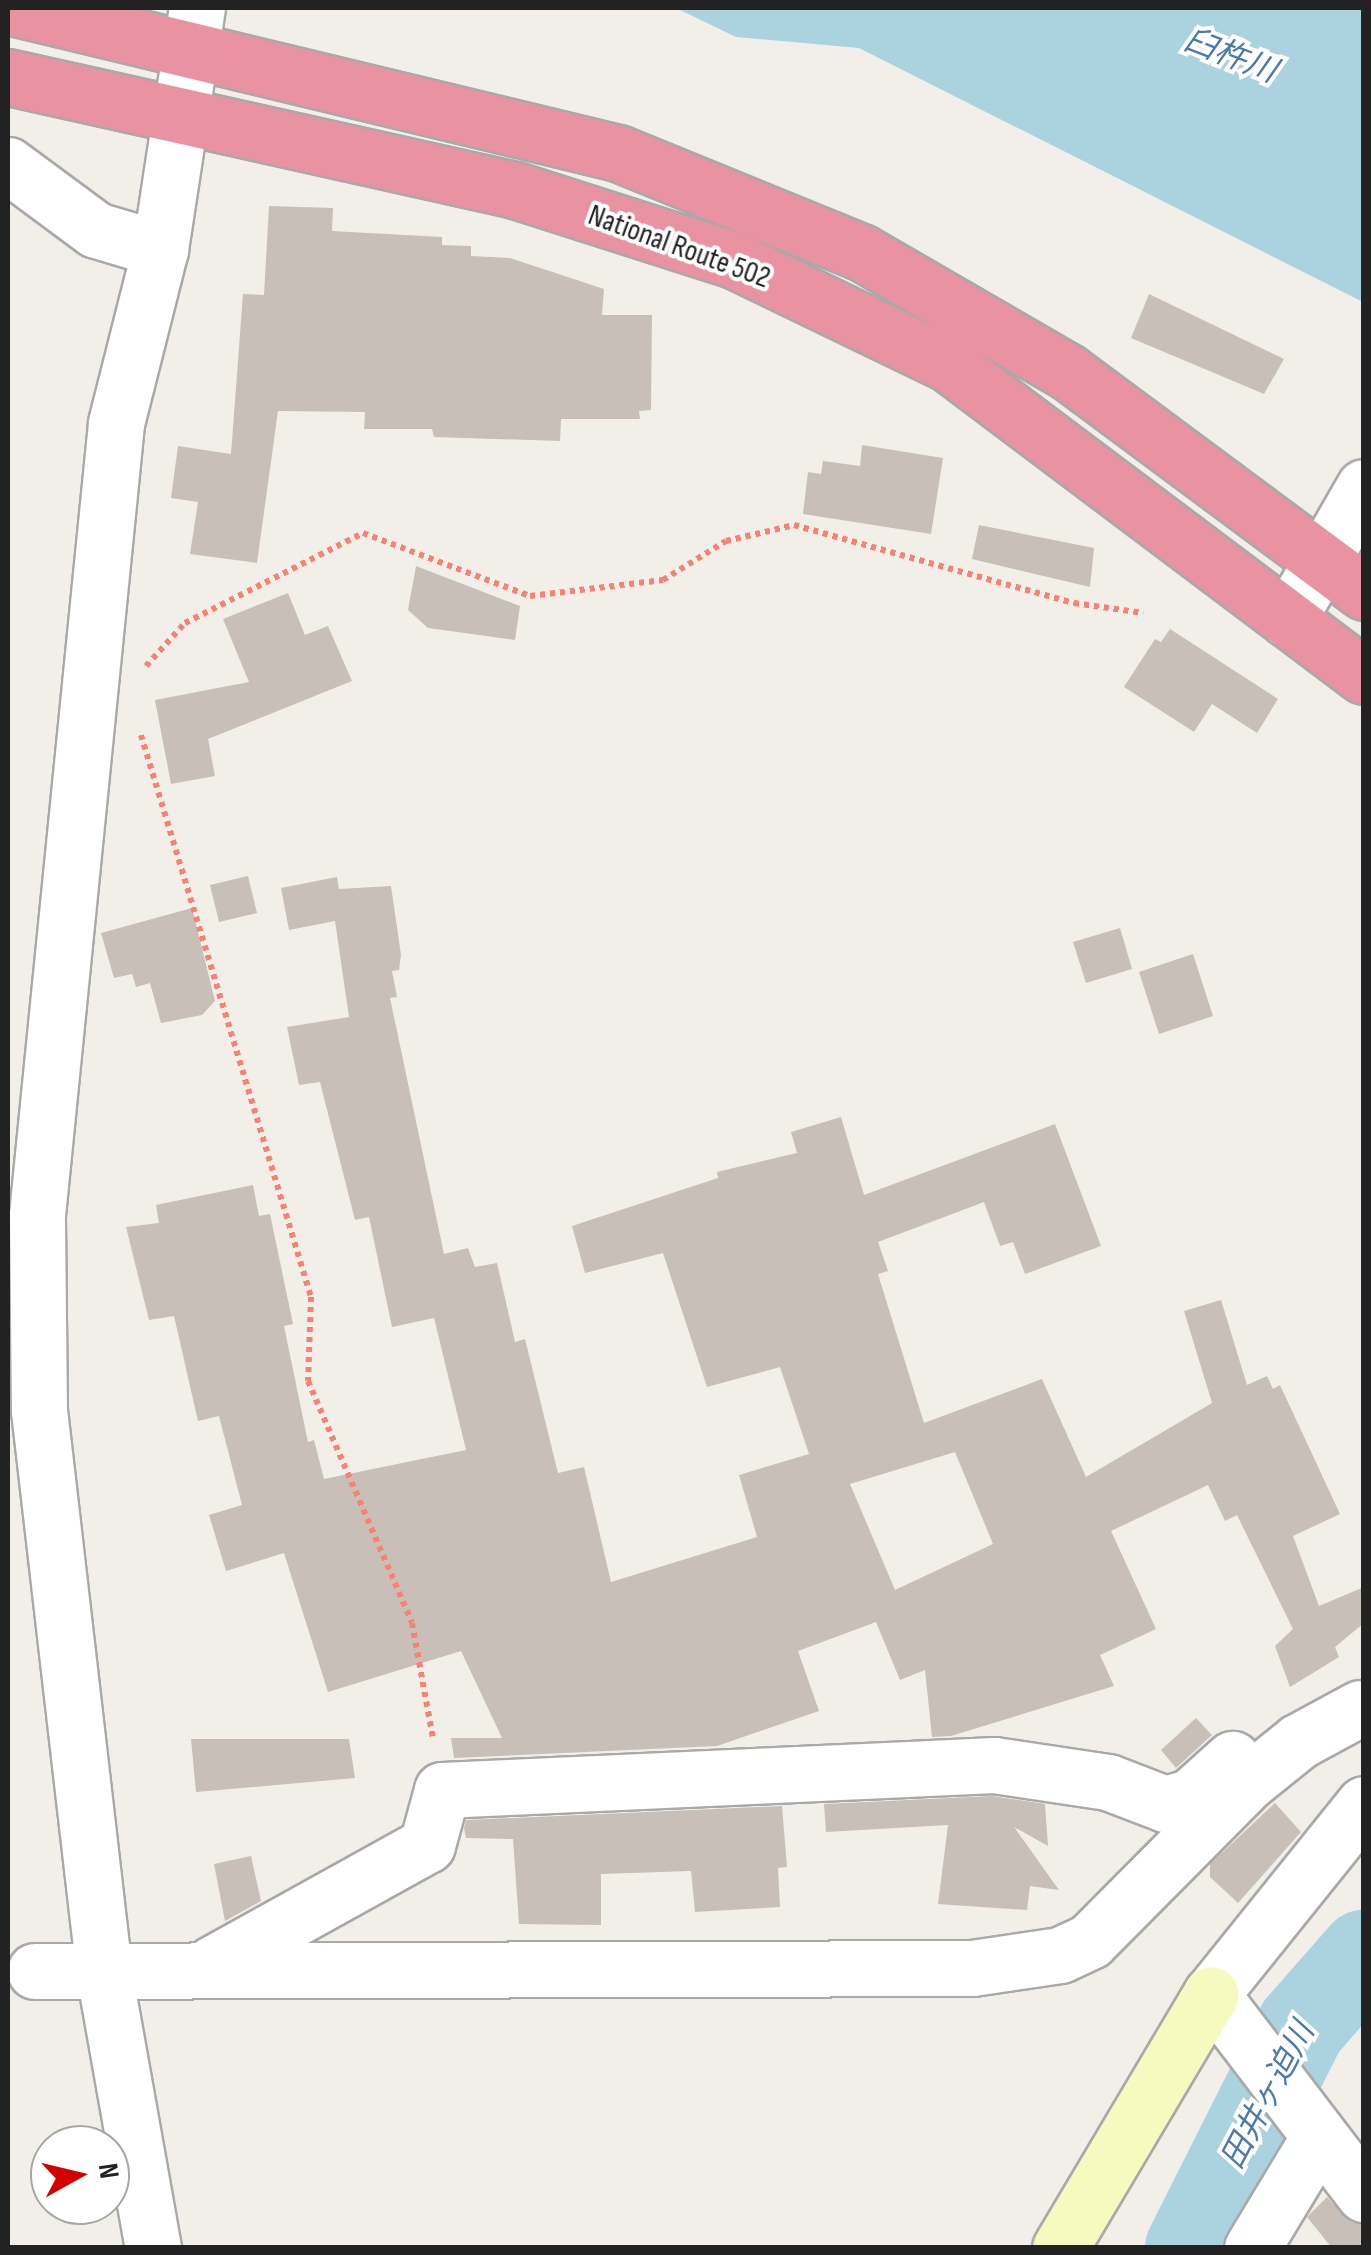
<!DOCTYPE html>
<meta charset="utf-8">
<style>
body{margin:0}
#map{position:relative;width:1371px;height:2255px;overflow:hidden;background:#f2efe9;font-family:"Sofia Sans Condensed","Noto Sans JP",sans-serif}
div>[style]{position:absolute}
.water>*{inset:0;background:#aad3df}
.river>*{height:90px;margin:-45px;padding:0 45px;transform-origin:45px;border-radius:45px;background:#aad3df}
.building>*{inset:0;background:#c7bfb8}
.path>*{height:6px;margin-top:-3px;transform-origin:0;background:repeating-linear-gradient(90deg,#fa8072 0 5px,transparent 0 10px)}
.roads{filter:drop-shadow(2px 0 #a9a9a9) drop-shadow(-2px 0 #a9a9a9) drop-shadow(0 2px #a9a9a9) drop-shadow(0 -2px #a9a9a9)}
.street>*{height:55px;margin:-27.5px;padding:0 27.5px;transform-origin:27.5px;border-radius:27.5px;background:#fff}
.secondary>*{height:55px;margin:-27.5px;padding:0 27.5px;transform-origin:27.5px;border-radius:27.5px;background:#f7fabf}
.highway>*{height:55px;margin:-27.5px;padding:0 27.5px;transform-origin:27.5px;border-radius:27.5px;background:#e892a2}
span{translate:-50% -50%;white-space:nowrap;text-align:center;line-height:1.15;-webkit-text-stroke:8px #fff;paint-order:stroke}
.street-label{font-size:30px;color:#222}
.water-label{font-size:32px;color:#4a7aab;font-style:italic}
.frame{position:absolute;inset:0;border:10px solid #222;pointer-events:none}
.north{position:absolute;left:30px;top:2125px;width:100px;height:100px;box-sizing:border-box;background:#fff;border:2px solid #a7a7a7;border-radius:50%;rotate:82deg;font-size:28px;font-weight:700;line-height:40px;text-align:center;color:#222}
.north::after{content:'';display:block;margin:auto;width:35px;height:45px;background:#d40000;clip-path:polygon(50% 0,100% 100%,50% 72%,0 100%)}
</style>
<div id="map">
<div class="water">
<div style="clip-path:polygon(676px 8px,1363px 8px,1363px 302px,859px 48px,736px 37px)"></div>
</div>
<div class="river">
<div style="left:1190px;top:2248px;width:247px;rotate:-63.3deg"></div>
<div style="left:1301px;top:2027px;width:96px;rotate:-48.8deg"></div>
</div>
<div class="building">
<div style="clip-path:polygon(269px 206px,333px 208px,332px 231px,442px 237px,442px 245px,471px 246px,471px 256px,510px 258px,604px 289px,602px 315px,652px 315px,651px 410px,639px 411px,640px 419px,561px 419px,560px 441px,434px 437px,432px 429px,364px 429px,365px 412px,278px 411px,257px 563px,190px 554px,198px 502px,171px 498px,178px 446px,231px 454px,243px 294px,264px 295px)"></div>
<div style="clip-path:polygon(1149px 294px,1284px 359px,1264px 394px,1131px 338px)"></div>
<div style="clip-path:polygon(862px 445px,943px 458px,931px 534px,803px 514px,808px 472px,821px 474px,823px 461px,860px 466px)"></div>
<div style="clip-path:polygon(979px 525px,1094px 548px,1090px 587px,972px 559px)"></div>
<div style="clip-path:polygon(416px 566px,520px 606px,515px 640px,428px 628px,408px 610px)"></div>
<div style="clip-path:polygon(288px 593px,305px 635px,328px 626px,352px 681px,208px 739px,215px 776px,171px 784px,155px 700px,249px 682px,223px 619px)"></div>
<div style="clip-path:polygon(1170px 629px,1278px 699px,1257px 733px,1212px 704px,1194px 732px,1124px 687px,1155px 639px,1161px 642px)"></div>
<div style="clip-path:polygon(248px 876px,257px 913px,219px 922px,210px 885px)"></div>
<div style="clip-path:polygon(evenodd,337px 877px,339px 889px,391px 886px,401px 955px,399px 970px,392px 971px,397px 997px,390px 998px,444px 1254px,468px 1248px,475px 1267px,497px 1263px,515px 1342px,525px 1339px,558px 1473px,584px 1467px,611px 1582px,757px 1537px,739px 1475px,809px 1454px,780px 1367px,707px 1387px,663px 1253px,585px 1273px,572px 1226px,718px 1178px,717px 1172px,797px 1153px,791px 1132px,841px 1117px,864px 1195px,1055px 1124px,1101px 1246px,1025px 1274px,1013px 1242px,1000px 1246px,984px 1202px,878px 1242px,888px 1271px,878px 1274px,924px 1423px,1042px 1379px,1086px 1477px,1212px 1403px,1184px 1311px,1221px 1300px,1247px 1385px,1267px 1376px,1273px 1389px,1280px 1385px,1340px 1514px,1293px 1536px,1319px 1606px,1364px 1587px,1364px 1623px,1335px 1647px,1339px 1657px,1290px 1687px,1275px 1646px,1293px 1629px,1237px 1515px,1225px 1521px,1208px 1485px,1111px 1531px,1156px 1629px,1100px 1655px,1114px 1686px,951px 1736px,932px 1737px,925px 1670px,900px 1680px,876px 1622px,798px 1651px,819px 1711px,717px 1746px,454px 1758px,451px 1738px,502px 1738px,461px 1651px,328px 1692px,284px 1553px,226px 1571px,209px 1515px,242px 1505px,219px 1416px,198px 1421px,174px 1316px,149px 1320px,126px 1227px,159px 1223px,156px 1205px,253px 1185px,259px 1216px,270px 1214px,293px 1324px,284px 1326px,308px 1442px,314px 1440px,324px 1479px,466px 1450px,434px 1318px,392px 1327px,369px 1217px,355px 1220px,320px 1082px,299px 1085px,287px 1027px,349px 1017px,335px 921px,289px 930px,281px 888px,337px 877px,955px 1452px,993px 1544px,895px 1590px,850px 1484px,955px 1452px)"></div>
<div style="clip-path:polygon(192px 908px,215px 1001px,202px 1015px,161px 1023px,150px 983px,136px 987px,132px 974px,114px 978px,101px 933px)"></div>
<div style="clip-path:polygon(1120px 928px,1132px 969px,1086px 983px,1073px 942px)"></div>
<div style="clip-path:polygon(1193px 954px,1213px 1016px,1159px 1034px,1139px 972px)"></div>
<div style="clip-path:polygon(1196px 1718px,1212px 1735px,1176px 1768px,1161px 1750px)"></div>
<div style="clip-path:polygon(191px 1739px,349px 1739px,355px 1778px,196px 1792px)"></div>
<div style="clip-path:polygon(992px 1796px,1045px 1804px,1048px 1846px,1014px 1827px,1059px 1890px,1030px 1886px,1027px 1910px,938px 1904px,948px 1825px,826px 1832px,824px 1804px)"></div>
<div style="clip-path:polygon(1275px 1803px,1301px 1832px,1238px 1903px,1210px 1877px,1210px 1864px)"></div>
<div style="clip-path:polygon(782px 1806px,787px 1867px,778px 1868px,780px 1907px,695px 1912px,691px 1871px,601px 1874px,601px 1925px,519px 1924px,513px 1839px,466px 1838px,464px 1828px,466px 1820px)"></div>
<div style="clip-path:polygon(251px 1856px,261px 1901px,225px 1921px,214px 1864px)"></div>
<div style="clip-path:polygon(1327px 2197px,1351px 2222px,1364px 2225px,1364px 2248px,1332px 2248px,1307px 2217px)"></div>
</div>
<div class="path">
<div style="left:146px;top:666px;width:58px;rotate:-47.8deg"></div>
<div style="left:185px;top:623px;width:199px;rotate:-26.8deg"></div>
<div style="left:363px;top:533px;width:178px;rotate:20.7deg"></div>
<div style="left:530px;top:596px;width:134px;rotate:-6.9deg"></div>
<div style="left:663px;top:580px;width:74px;rotate:-31.8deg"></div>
<div style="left:726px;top:541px;width:70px;rotate:-13.2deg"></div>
<div style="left:794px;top:525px;width:291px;rotate:15.6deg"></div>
<div style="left:1074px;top:603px;width:70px;rotate:8.2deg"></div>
<div style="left:141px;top:735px;width:587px;rotate:73.17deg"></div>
<div style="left:311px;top:1297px;width:84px;rotate:92deg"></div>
<div style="left:308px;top:1381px;width:263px;rotate:66.7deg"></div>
<div style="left:412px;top:1623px;width:118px;rotate:79.7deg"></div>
</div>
<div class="roads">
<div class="street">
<div style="left:8px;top:165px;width:109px;rotate:36.5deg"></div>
<div style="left:96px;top:230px;width:67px;rotate:16.5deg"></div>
<div style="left:1288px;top:619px;width:152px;rotate:-60.1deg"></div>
<div style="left:1364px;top:1804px;width:244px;rotate:128.8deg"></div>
<div style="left:1211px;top:1994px;width:252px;rotate:52.6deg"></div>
<div style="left:212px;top:1964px;width:246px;rotate:-29deg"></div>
<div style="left:427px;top:1845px;width:57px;rotate:-74.7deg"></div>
<div style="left:442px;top:1790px;width:553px;rotate:-2.59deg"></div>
<div style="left:994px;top:1765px;width:115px;rotate:8.5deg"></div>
<div style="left:1108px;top:1782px;width:61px;rotate:21.1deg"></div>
<div style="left:1165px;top:1804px;width:26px;rotate:-16deg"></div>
<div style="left:1190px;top:1797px;width:57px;rotate:-42.1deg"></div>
<div style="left:35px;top:1971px;width:937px;rotate:-0.18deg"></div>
<div style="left:972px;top:1968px;width:89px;rotate:-8.4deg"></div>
<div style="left:1060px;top:1955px;width:33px;rotate:-25deg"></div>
<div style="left:1090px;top:1941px;width:224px;rotate:-45.2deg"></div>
<div style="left:1248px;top:1782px;width:65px;rotate:-38.8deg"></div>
<div style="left:1299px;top:1741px;width:69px;rotate:-28.4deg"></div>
<div style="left:153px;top:2248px;width:280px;rotate:-100.1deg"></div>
<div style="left:104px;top:1972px;width:566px;rotate:-96.6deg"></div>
<div style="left:39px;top:1410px;width:195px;rotate:-90.6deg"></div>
<div style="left:37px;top:1215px;width:796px;rotate:-84.3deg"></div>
<div style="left:116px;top:423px;width:179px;rotate:-75.8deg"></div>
<div style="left:160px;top:249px;width:244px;rotate:-81.3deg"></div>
<div style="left:1252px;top:2248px;width:130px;rotate:-58.9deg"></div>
</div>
<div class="secondary">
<div style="left:1060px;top:2248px;width:295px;rotate:-59.3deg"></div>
</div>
<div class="highway">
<div style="left:16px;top:8px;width:619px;rotate:13.54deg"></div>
<div style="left:618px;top:153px;width:262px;rotate:22.2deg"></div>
<div style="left:861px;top:252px;width:239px;rotate:30.1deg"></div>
<div style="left:1068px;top:372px;width:369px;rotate:36.6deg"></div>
<div style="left:8px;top:77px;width:519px;rotate:12.56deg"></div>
<div style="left:515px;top:190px;width:230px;rotate:17.7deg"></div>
<div style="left:734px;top:260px;width:239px;rotate:25.8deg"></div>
<div style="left:949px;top:364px;width:519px;rotate:36.94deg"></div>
</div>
</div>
<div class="street-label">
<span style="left:679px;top:247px;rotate:20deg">National Route 502</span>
</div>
<div class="water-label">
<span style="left:1230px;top:57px;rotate:21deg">臼杵川</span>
<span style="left:1269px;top:2096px;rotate:-62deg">田井ヶ迫川</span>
</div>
<div class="frame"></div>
<div class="north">N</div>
</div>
